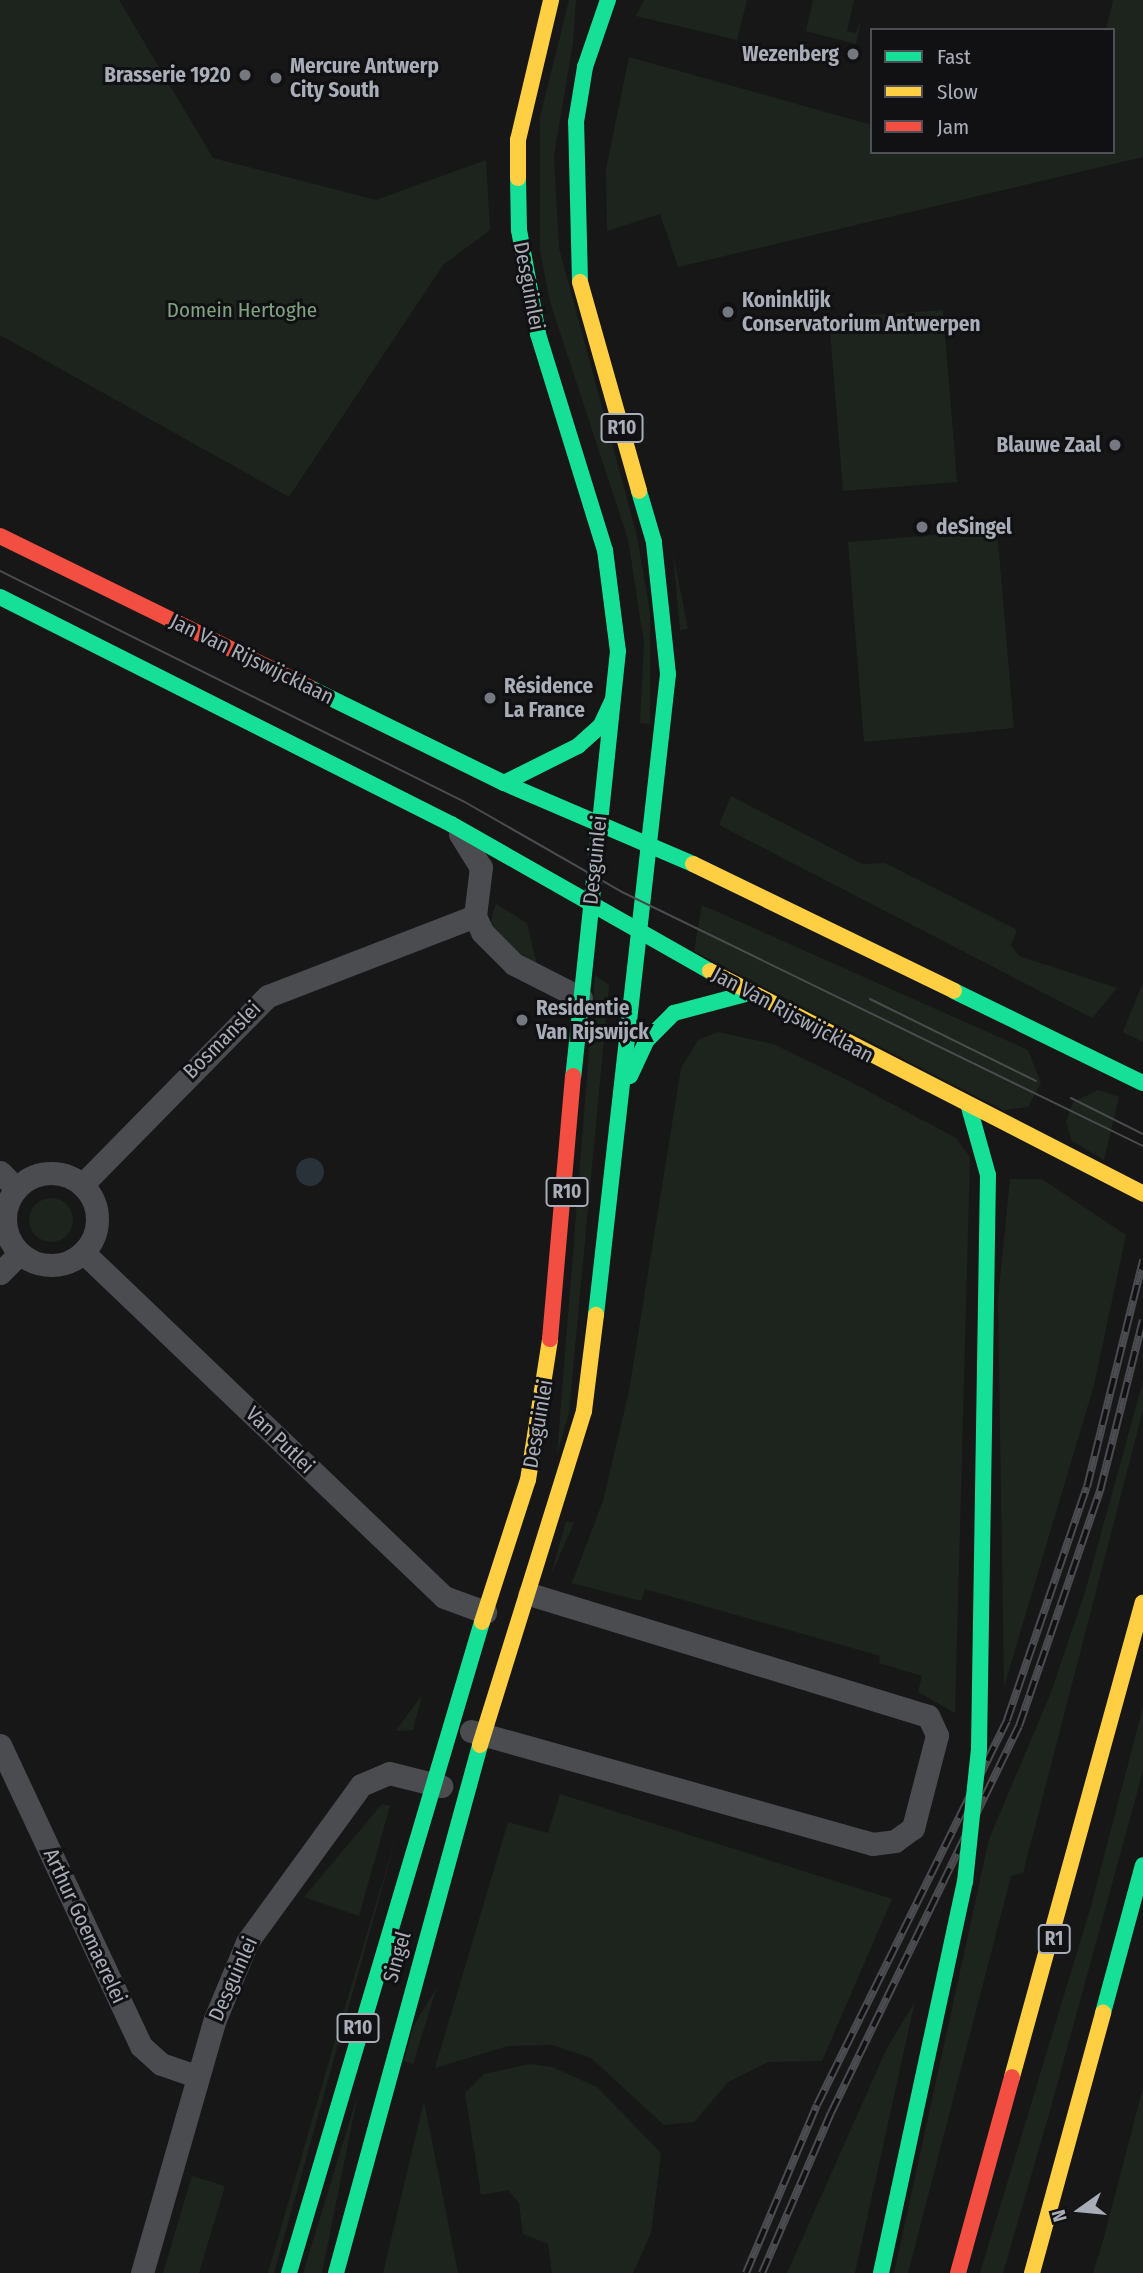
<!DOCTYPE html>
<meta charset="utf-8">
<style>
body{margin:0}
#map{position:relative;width:1143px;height:2273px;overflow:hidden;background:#171717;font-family:"Fira Sans Condensed",sans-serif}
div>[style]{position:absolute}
.green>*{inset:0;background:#1d241e}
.round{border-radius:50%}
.water>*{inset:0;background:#2a3239}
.street>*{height:23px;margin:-11.5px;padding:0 11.5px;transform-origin:11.5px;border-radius:11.5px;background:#4b4c50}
.street>.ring{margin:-11.5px;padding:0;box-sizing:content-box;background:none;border:23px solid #4b4c50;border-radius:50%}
.fast>*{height:16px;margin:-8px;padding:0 8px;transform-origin:8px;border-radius:8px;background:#16e098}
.slow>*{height:16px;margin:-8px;padding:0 8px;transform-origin:8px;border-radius:8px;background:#ffcf43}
.jam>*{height:16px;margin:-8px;padding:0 8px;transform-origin:8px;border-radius:8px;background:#f24e42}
.tram>*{height:2px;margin:-1px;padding:0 1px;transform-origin:1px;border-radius:1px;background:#4b4c4f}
.rail>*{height:8px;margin-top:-4px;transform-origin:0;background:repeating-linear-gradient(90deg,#111113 0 16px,#4b4c4f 0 32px);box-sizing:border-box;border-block:2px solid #4b4c4f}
.fast-bridge>*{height:16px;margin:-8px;padding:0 8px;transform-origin:8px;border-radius:8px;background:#16e098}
.dots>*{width:19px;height:19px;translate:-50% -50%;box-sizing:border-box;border:4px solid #111113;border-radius:50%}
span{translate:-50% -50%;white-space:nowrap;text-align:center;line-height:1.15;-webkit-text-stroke:6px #111113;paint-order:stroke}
.shield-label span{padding:2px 5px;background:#111113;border:2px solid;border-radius:5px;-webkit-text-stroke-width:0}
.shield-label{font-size:19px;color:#a8adb8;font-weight:700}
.poi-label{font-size:21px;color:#a8adb8;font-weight:700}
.right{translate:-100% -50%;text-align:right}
.left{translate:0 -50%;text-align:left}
.street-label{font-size:21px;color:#a8adb8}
.park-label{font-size:21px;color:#7fa381}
.legend{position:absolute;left:870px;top:28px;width:245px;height:126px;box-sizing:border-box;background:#111113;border:2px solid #4d4f55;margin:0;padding:9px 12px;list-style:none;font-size:21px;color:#a8adb8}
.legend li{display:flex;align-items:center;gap:14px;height:35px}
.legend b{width:35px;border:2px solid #4d4f55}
.north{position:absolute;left:1045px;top:2175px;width:70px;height:70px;-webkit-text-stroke:5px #111113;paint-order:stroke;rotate:255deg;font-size:19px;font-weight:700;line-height:28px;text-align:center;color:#a8adb8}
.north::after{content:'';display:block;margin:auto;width:24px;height:32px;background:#a8adb8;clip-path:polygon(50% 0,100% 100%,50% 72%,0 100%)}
</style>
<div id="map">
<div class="green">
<div style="clip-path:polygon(0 0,119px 0,213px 158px,376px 200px,486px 160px,490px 230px,443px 265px,289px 497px,0 335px)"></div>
<div style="clip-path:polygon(569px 0,576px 0,573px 43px,554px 155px,559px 248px,637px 536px,650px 612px,650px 724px,640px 723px,644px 643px,628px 539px,550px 302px,540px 251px,540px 117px)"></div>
<div style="clip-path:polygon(644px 0,747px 0,737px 40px,636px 16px)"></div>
<div style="clip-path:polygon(813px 0,854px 0,847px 31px,856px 33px,861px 20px,856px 44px,806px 31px)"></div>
<div style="clip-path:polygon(1113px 0,1143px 0,1143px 157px,678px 267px,660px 214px,607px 231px,606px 169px,629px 57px,872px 125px,872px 152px,1113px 152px,1113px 30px,1106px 30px)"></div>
<div style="clip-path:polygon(943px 310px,957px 482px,843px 491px,829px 318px)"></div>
<div style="clip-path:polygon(997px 530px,1014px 728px,864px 742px,848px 542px)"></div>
<div style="clip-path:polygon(673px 553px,688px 629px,680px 630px)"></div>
<div style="clip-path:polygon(731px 796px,862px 864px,885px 863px,1017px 930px,1011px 945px,1019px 956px,1117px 988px,1092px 1018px,719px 825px)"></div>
<div style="clip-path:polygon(496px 904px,527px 923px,538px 969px,489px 927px)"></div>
<div style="clip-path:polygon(702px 905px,1028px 1050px,1041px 1083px,1028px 1107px,1003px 1110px,694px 951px)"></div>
<div style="clip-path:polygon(595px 975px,609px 985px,569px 1412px,557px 1455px)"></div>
<div style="clip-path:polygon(1143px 982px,1143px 1042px,1123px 1032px)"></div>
<div style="clip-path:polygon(718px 1032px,773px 1044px,849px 1081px,956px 1138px,970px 1157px,955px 1713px,918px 1692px,922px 1676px,879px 1663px,880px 1656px,645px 1589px,641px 1601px,572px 1583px,603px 1501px,629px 1391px,681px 1068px,698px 1040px)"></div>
<div style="clip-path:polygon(1098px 1090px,1119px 1097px,1104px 1160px,1072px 1141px,1066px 1122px,1073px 1102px)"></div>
<div style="clip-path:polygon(1010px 1179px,1042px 1179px,1126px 1235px,1094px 1385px,1004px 1687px,998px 1299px)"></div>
<div class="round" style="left:29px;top:1198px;width:44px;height:44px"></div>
<div style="clip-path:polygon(1143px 1381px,1143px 1410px,1023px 1873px,1011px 1876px,908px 2273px,894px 2273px,989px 1839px,1050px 1695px,1085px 1592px)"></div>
<div style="clip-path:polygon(566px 1521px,574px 1523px,551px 1575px)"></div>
<div style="clip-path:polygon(422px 1695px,413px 1730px,396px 1731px,397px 1729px)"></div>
<div style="clip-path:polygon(1143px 1707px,1143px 1771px,1051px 2107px,1003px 2273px,980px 2273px,1091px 1906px)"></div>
<div style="clip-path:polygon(560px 1794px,892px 1899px,822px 2061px,768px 2062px,728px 2082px,694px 2122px,664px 2125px,591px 2058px,552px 2045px,508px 2046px,435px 2068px,508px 1822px,548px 1833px)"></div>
<div style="clip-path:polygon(382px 1804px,390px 1806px,359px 1916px,304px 1897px)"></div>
<div style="clip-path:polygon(400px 1824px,274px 2273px,268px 2273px,335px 2040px)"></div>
<div style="clip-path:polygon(437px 1987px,413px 2064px,404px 2061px,413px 2027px)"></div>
<div style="clip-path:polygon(915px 2001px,855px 2273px,787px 2273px,886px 2050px)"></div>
<div style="clip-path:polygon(530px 2064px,552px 2067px,597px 2087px,661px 2153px,651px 2233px,633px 2273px,552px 2273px,548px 2244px,523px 2234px,519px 2203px,508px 2190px,481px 2195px,465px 2093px,484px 2074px)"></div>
<div style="clip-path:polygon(1143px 2088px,1143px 2273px,1093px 2273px,1104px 2237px)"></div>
<div style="clip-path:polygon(358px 2094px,322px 2273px,303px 2273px)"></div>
<div style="clip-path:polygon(424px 2101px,458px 2273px,383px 2273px)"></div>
<div style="clip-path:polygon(192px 2176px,225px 2186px,199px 2273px,163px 2273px)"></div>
</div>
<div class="water">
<div class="round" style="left:296px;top:1158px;width:28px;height:28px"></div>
</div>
<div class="street">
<div style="left:460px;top:834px;width:39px;rotate:58deg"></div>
<div style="left:481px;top:867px;width:49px;rotate:97deg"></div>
<div style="left:475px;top:916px;width:17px;rotate:66deg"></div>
<div style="left:482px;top:932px;width:45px;rotate:45deg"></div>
<div style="left:514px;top:964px;width:75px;rotate:26.9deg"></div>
<div style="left:0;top:1172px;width:23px;rotate:45deg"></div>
<div class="ring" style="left:5px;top:1173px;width:69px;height:69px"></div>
<div style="left:82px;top:1185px;width:265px;rotate:-45.5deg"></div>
<div style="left:268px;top:996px;width:222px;rotate:-21.1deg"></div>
<div style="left:83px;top:1252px;width:499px;rotate:43.7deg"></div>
<div style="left:444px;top:1597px;width:44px;rotate:20.1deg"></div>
<div style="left:0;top:1273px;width:28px;rotate:-45deg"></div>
<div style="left:471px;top:1731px;width:417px;rotate:15.7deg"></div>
<div style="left:872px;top:1844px;width:23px;rotate:-7deg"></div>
<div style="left:895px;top:1841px;width:22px;rotate:-36deg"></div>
<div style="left:913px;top:1828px;width:96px;rotate:-75.5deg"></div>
<div style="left:937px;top:1735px;width:21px;rotate:-115deg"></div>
<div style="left:928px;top:1716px;width:417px;rotate:-163deg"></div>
<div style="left:0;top:1745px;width:332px;rotate:64.9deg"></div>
<div style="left:141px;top:2046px;width:27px;rotate:42deg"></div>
<div style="left:161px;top:2064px;width:39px;rotate:19deg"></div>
<div style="left:142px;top:2273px;width:264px;rotate:-74deg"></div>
<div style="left:215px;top:2019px;width:83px;rotate:-67.4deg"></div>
<div style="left:247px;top:1942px;width:194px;rotate:-54deg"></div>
<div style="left:361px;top:1785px;width:30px;rotate:-23deg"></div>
<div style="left:389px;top:1773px;width:54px;rotate:14deg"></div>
</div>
<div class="fast">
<div style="left:518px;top:178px;width:52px;rotate:88.9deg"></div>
<div style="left:519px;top:230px;width:106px;rotate:79.6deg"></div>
<div style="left:538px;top:334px;width:226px;rotate:72.8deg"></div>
<div style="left:605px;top:550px;width:102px;rotate:82.7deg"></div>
<div style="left:618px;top:651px;width:427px;rotate:96deg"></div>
<div style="left:580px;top:282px;width:160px;rotate:-91.4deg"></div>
<div style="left:576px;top:122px;width:56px;rotate:-80.7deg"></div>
<div style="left:585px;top:67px;width:71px;rotate:-71.1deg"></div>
<div style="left:0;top:597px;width:505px;rotate:26.72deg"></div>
<div style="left:451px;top:824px;width:298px;rotate:29.6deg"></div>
<div style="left:310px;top:688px;width:216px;rotate:26.1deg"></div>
<div style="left:504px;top:783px;width:206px;rotate:23.2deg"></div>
<div style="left:504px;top:783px;width:83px;rotate:-26.6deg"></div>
<div style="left:578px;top:746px;width:31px;rotate:-42deg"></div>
<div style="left:601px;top:725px;width:26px;rotate:-65deg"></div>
<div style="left:954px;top:991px;width:210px;rotate:26deg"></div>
<div style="left:630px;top:1076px;width:38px;rotate:-65deg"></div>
<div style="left:646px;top:1041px;width:40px;rotate:-45deg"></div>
<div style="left:674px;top:1013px;width:78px;rotate:-14.9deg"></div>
<div style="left:969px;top:1107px;width:71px;rotate:74.4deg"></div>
<div style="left:988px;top:1175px;width:574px;rotate:90.9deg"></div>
<div style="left:596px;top:1315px;width:645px;rotate:-83.59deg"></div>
<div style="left:668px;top:674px;width:133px;rotate:-96.1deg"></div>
<div style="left:654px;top:542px;width:53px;rotate:-106.4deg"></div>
<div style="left:1103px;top:2013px;width:153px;rotate:-74.9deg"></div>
<div style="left:289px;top:2273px;width:679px;rotate:-73.49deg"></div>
<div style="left:336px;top:2273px;width:547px;rotate:-74.74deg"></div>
<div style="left:881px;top:2273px;width:400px;rotate:-77.9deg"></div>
</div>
<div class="slow">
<div style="left:518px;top:178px;width:38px;rotate:-90deg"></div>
<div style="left:518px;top:140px;width:144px;rotate:-76.7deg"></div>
<div style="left:580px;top:282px;width:217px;rotate:74.2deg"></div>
<div style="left:693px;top:864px;width:290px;rotate:25.9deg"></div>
<div style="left:710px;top:971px;width:487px;rotate:27.2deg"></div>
<div style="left:482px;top:1622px;width:149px;rotate:-72.1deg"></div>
<div style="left:528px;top:1480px;width:143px;rotate:-81.1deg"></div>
<div style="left:480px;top:1745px;width:350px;rotate:-72.7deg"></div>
<div style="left:584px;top:1411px;width:97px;rotate:-82.9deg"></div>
<div style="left:1012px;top:2077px;width:492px;rotate:-74.6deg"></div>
<div style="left:1032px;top:2273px;width:270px;rotate:-74.7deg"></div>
</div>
<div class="jam">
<div style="left:0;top:536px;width:345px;rotate:26.1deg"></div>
<div style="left:550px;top:1339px;width:264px;rotate:-85deg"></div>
<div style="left:958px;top:2273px;width:203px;rotate:-74.6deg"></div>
</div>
<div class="tram">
<div style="left:0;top:571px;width:517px;rotate:26.42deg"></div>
<div style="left:463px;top:801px;width:183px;rotate:29.8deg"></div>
<div style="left:622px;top:892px;width:580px;rotate:25.99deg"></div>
<div style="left:870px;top:999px;width:185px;rotate:26.3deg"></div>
<div style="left:1071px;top:1098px;width:80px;rotate:26.6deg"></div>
</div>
<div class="rail">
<div style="left:746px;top:2273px;width:182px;rotate:-67.1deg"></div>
<div style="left:817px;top:2105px;width:429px;rotate:-63.7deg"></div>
<div style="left:1007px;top:1720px;width:246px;rotate:-71.1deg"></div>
<div style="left:1087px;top:1487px;width:234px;rotate:-76.1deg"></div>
<div style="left:762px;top:2273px;width:174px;rotate:-66.7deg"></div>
<div style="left:831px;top:2113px;width:430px;rotate:-64.1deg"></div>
<div style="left:1019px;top:1726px;width:249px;rotate:-71deg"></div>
<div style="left:1100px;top:1491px;width:176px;rotate:-75.9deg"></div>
</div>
<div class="fast-bridge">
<div style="left:965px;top:1882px;width:134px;rotate:-84deg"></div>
</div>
<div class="dots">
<div style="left:853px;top:54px;background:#757880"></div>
<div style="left:245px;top:75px;background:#757880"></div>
<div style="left:276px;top:78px;background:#757880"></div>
<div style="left:728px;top:312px;background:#757880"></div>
<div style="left:1115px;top:445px;background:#757880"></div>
<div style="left:922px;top:527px;background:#757880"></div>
<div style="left:490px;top:698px;background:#757880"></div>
<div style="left:522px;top:1020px;background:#757880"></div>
</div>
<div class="shield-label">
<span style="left:622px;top:428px">R10</span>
<span style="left:567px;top:1192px">R10</span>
<span style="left:1054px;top:1939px">R1</span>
<span style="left:358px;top:2028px">R10</span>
</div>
<div class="poi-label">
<span class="right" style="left:839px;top:54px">Wezenberg</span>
<span class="left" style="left:290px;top:78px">Mercure Antwerp<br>City South</span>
<span class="right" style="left:231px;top:75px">Brasserie 1920</span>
<span class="left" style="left:742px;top:312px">Koninklijk<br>Conservatorium Antwerpen</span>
<span class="right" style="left:1101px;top:445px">Blauwe Zaal</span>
<span class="left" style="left:936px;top:527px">deSingel</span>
<span class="left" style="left:504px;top:698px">Résidence<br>La France</span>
<span class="left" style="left:536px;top:1020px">Residentie<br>Van Rijswijck</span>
</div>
<div class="street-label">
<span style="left:529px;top:286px;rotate:79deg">Desguinlei</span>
<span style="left:252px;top:659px;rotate:26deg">Jan Van Rijswijcklaan</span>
<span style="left:595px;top:860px;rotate:-84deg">Desguinlei</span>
<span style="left:793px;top:1015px;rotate:28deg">Jan Van Rijswijcklaan</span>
<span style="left:222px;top:1040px;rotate:-45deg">Bosmanslei</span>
<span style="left:538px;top:1424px;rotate:-80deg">Desguinlei</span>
<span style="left:280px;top:1440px;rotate:44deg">Van Putlei</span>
<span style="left:85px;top:1926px;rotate:65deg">Arthur Goemaerelei</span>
<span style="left:397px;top:1957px;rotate:-74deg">Singel</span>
<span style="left:233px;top:1979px;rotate:-66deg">Desguinlei</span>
</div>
<div class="park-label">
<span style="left:242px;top:310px">Domein Hertoghe</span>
</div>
<ul class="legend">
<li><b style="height:9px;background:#16e098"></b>Fast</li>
<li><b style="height:9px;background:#ffcf43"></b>Slow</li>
<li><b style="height:9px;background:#f24e42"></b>Jam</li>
</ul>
<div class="north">N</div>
</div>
